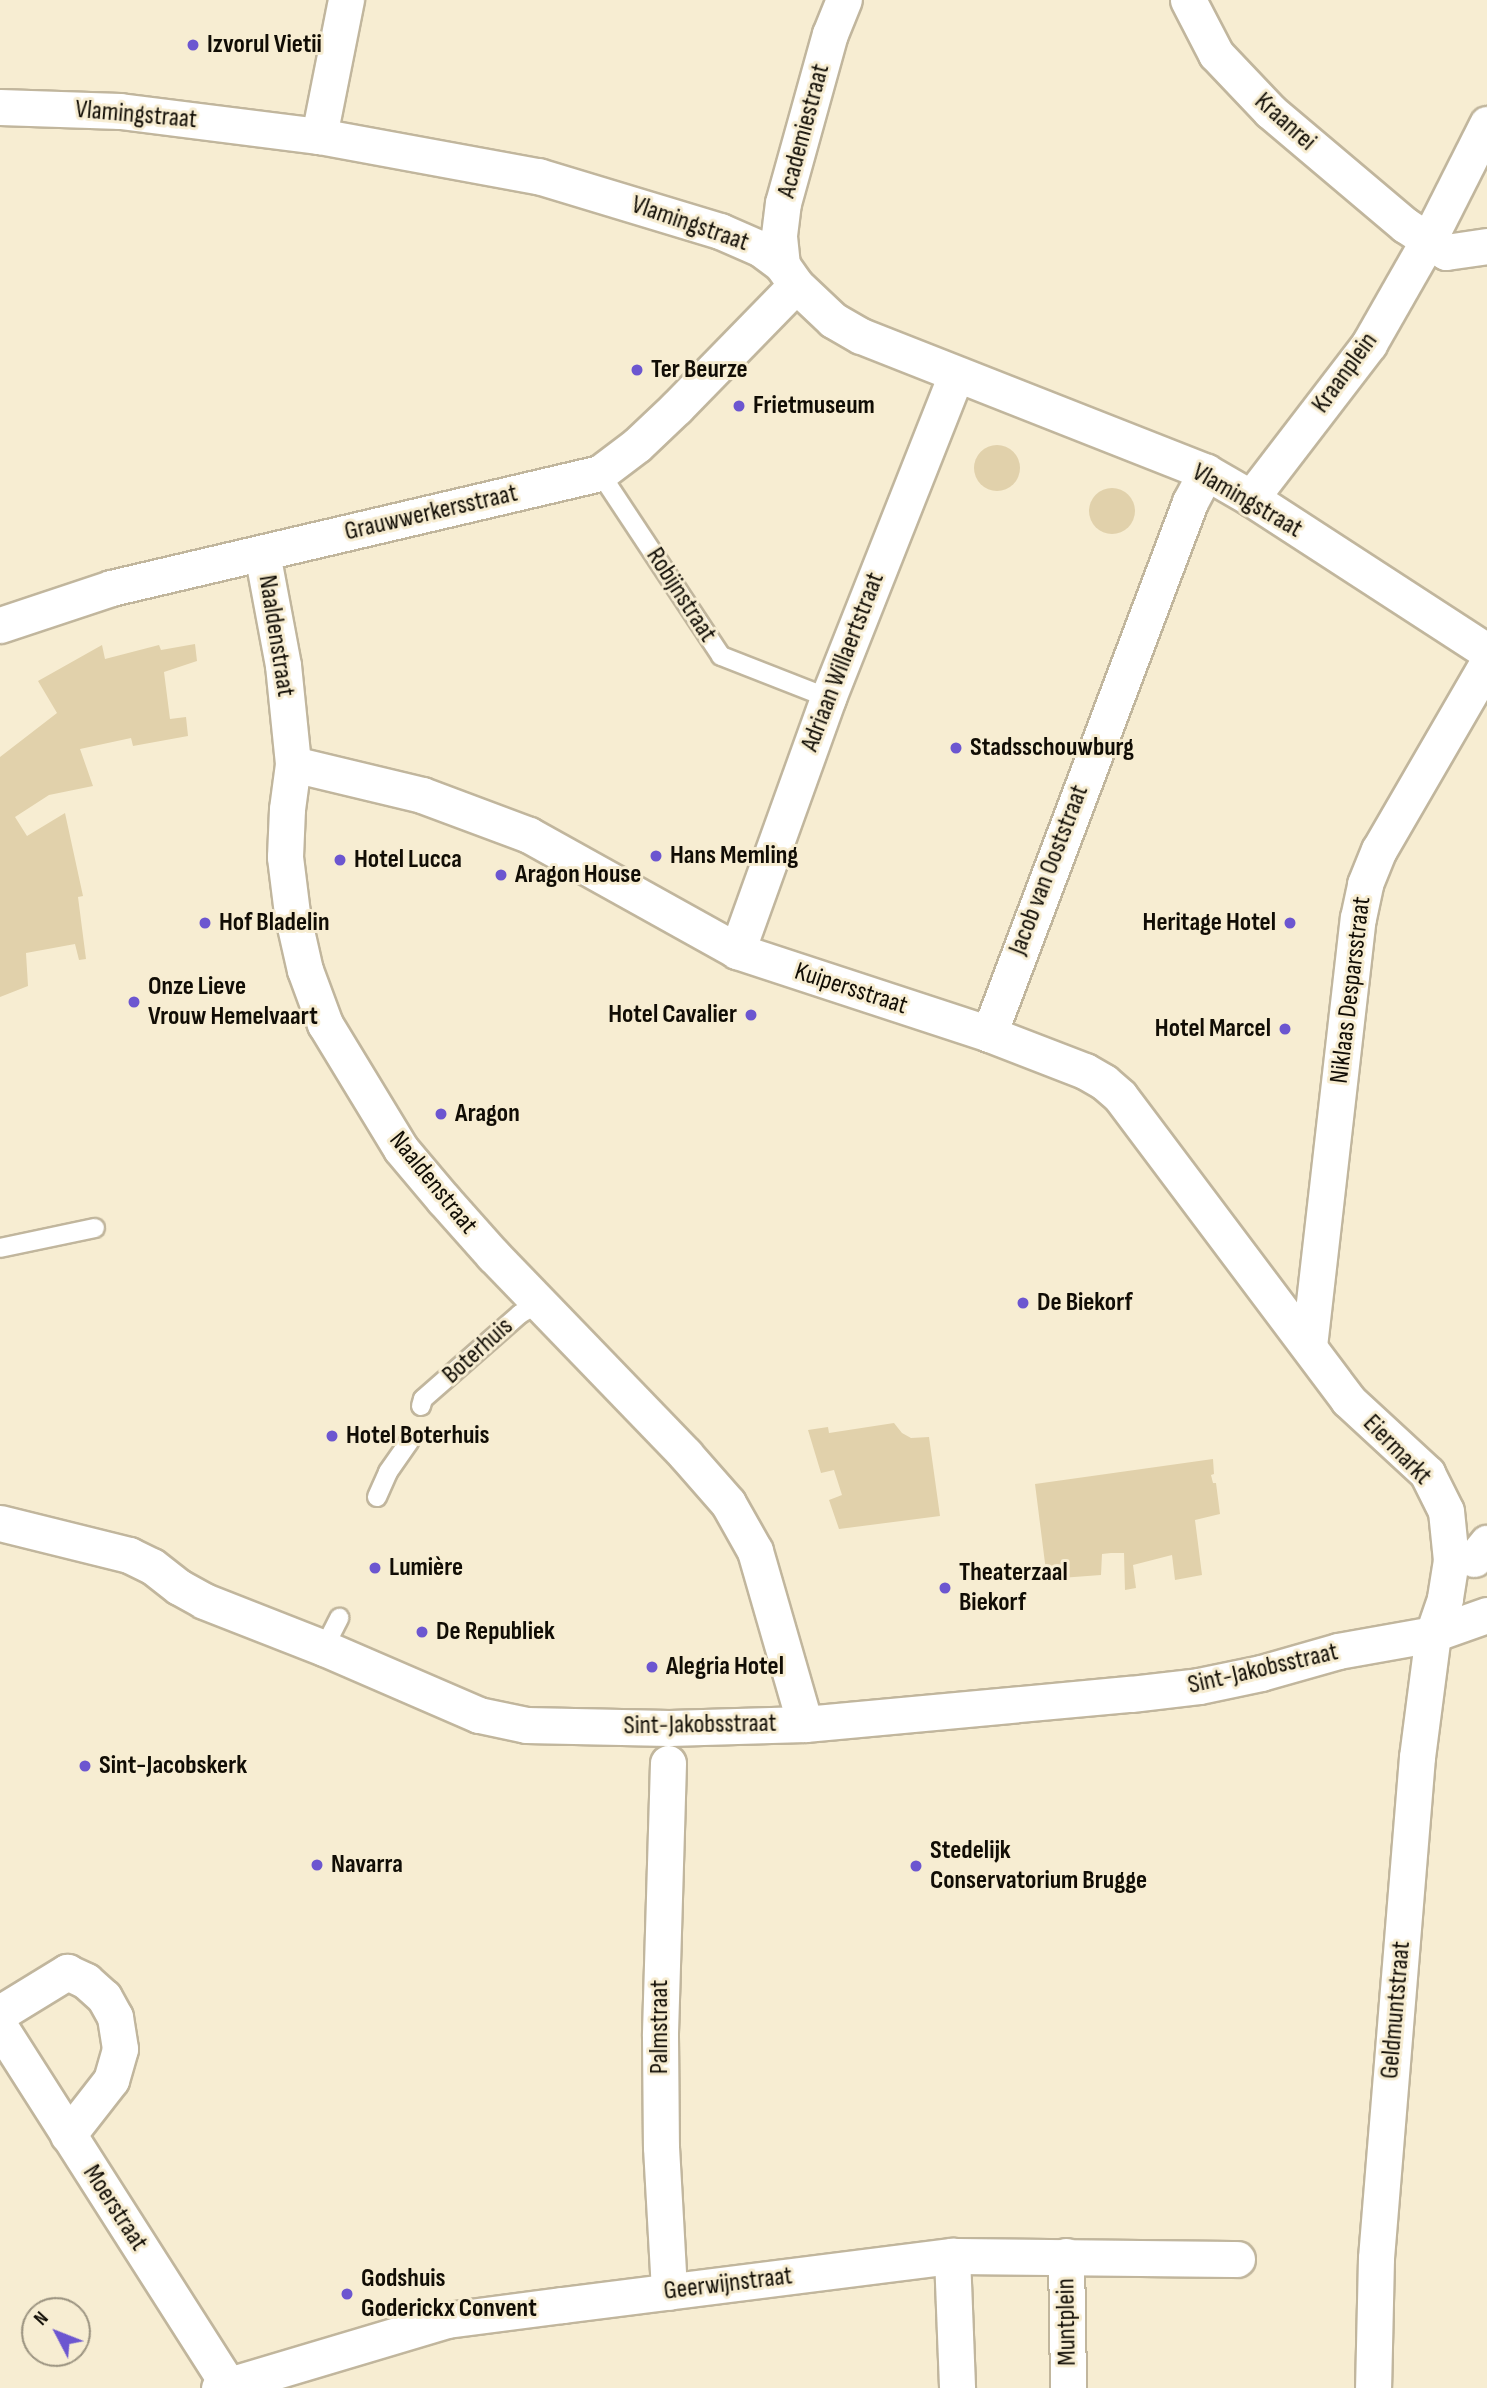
<!DOCTYPE html>
<meta charset="utf-8">
<style>
body{margin:0}
#map{position:relative;width:1487px;height:2388px;overflow:hidden;background:#f7edd2;font-family:"Sofia Sans Condensed",sans-serif}
div>[style]{position:absolute}
.green>*{inset:0;background:#e1d1ab}
.round{border-radius:50%}
.roads{filter:drop-shadow(2px 0 #c1b69d) drop-shadow(-2px 0 #c1b69d) drop-shadow(0 2px #c1b69d) drop-shadow(0 -2px #c1b69d)}
.lane>*{height:18px;margin:-9px;padding:0 9px;transform-origin:9px;border-radius:9px;background:#fff}
.street>*{height:35px;margin:-17.5px;padding:0 17.5px;transform-origin:17.5px;border-radius:17.5px;background:#fff}
.dots>*{width:19px;height:19px;translate:-50% -50%;box-sizing:border-box;border:4px solid #f7edd2;border-radius:50%}
span{translate:-50% -50%;white-space:nowrap;text-align:center;line-height:1.15;-webkit-text-stroke:6px #f7edd2;paint-order:stroke}
.poi-label{font-size:26px;color:#110d05;font-weight:700}
.left{translate:0 -50%;text-align:left}
.right{translate:-100% -50%;text-align:right}
.street-label{font-size:26px;color:#110d05}
.north{position:absolute;left:21px;top:2297px;width:70px;height:70px;box-sizing:border-box;background:#f7edd2;border:2px solid #9b9380;border-radius:50%;rotate:312deg;font-size:19px;font-weight:700;line-height:28px;text-align:center;color:#110d05}
.north::after{content:'';display:block;margin:auto;width:24px;height:32px;background:#6c56d0;clip-path:polygon(50% 0,100% 100%,50% 72%,0 100%)}
</style>
<div id="map">
<div class="green">
<div class="round" style="left:974px;top:445px;width:46px;height:46px"></div>
<div class="round" style="left:1089px;top:488px;width:46px;height:46px"></div>
<div style="clip-path:polygon(195px 644px,197px 661px,164px 672px,170px 719px,186px 717px,188px 736px,133px 746px,131px 738px,80px 749px,93px 786px,49px 795px,15px 817px,27px 836px,65px 813px,83px 896px,78px 897px,86px 959px,79px 960px,75px 944px,26px 953px,28px 986px,0 997px,0 757px,57px 713px,38px 681px,102px 645px,105px 659px,159px 645px,161px 650px)"></div>
<div style="clip-path:polygon(894px 1423px,902px 1433px,911px 1438px,929px 1437px,940px 1516px,839px 1529px,829px 1500px,842px 1495px,834px 1470px,821px 1473px,808px 1430px,828px 1427px,829px 1433px)"></div>
<div style="clip-path:polygon(1213px 1459px,1214px 1474px,1211px 1475px,1213px 1483px,1216px 1483px,1220px 1514px,1195px 1520px,1202px 1575px,1175px 1580px,1172px 1555px,1133px 1565px,1136px 1588px,1125px 1590px,1124px 1553px,1111px 1553px,1102px 1554px,1101px 1575px,1047px 1579px,1035px 1484px)"></div>
</div>
<div class="roads">
<div class="lane">
<div style="left:600px;top:473px;width:219px;rotate:56.5deg"></div>
<div style="left:721px;top:656px;width:115px;rotate:21.4deg"></div>
<div style="left:0;top:1248px;width:97px;rotate:-11.9deg"></div>
<div style="left:421px;top:1406px;width:7px;rotate:-74deg"></div>
<div style="left:423px;top:1399px;width:129px;rotate:-41.2deg"></div>
<div style="left:520px;top:1314px;width:24px;rotate:-30deg"></div>
<div style="left:377px;top:1497px;width:27px;rotate:-66deg"></div>
<div style="left:388px;top:1472px;width:37px;rotate:-55deg"></div>
<div style="left:324px;top:1648px;width:34px;rotate:-63deg"></div>
</div>
<div class="street">
<div style="left:1188px;top:0;width:61px;rotate:62.6deg"></div>
<div style="left:1216px;top:54px;width:79px;rotate:46.5deg"></div>
<div style="left:1270px;top:111px;width:177px;rotate:40.2deg"></div>
<div style="left:1405px;top:225px;width:49px;rotate:33.4deg"></div>
<div style="left:1446px;top:252px;width:41px;rotate:-8.3deg"></div>
<div style="left:0;top:107px;width:120px;rotate:1.9deg"></div>
<div style="left:120px;top:111px;width:201px;rotate:7.2deg"></div>
<div style="left:319px;top:136px;width:223px;rotate:10.4deg"></div>
<div style="left:538px;top:176px;width:190px;rotate:16.8deg"></div>
<div style="left:720px;top:231px;width:45px;rotate:23.7deg"></div>
<div style="left:761px;top:249px;width:26px;rotate:37deg"></div>
<div style="left:782px;top:265px;width:24px;rotate:55deg"></div>
<div style="left:796px;top:285px;width:51px;rotate:43.4deg"></div>
<div style="left:833px;top:320px;width:32px;rotate:30deg"></div>
<div style="left:861px;top:336px;width:371px;rotate:21.5deg"></div>
<div style="left:1206px;top:472px;width:52px;rotate:30deg"></div>
<div style="left:1251px;top:498px;width:281px;rotate:33deg"></div>
<div style="left:319px;top:136px;width:139px;rotate:-78.8deg"></div>
<div style="left:782px;top:265px;width:30px;rotate:-96deg"></div>
<div style="left:779px;top:235px;width:32px;rotate:-83deg"></div>
<div style="left:783px;top:203px;width:175px;rotate:-74.5deg"></div>
<div style="left:830px;top:34px;width:37px;rotate:-68deg"></div>
<div style="left:1251px;top:498px;width:194px;rotate:-52.5deg"></div>
<div style="left:1369px;top:344px;width:121px;rotate:-60.3deg"></div>
<div style="left:1429px;top:239px;width:129px;rotate:-63.2deg"></div>
<div style="left:262px;top:553px;width:114px;rotate:79.4deg"></div>
<div style="left:283px;top:665px;width:100px;rotate:84.2deg"></div>
<div style="left:293px;top:764px;width:45px;rotate:97.6deg"></div>
<div style="left:287px;top:809px;width:48px;rotate:92.4deg"></div>
<div style="left:285px;top:857px;width:56px;rotate:82.9deg"></div>
<div style="left:292px;top:913px;width:58px;rotate:77.2deg"></div>
<div style="left:305px;top:970px;width:58px;rotate:69.7deg"></div>
<div style="left:325px;top:1024px;width:146px;rotate:58.7deg"></div>
<div style="left:401px;top:1149px;width:67px;rotate:49.9deg"></div>
<div style="left:444px;top:1200px;width:74px;rotate:48.3deg"></div>
<div style="left:493px;top:1255px;width:277px;rotate:46deg"></div>
<div style="left:685px;top:1454px;width:65px;rotate:48.7deg"></div>
<div style="left:728px;top:1503px;width:55px;rotate:60.6deg"></div>
<div style="left:755px;top:1551px;width:180px;rotate:73.9deg"></div>
<div style="left:0;top:625px;width:117px;rotate:-18.4deg"></div>
<div style="left:111px;top:588px;width:502px;rotate:-13.23deg"></div>
<div style="left:600px;top:473px;width:46px;rotate:-37.1deg"></div>
<div style="left:637px;top:445px;width:55px;rotate:-43.5deg"></div>
<div style="left:677px;top:407px;width:170px;rotate:-45.7deg"></div>
<div style="left:293px;top:764px;width:133px;rotate:13.5deg"></div>
<div style="left:422px;top:795px;width:114px;rotate:20.5deg"></div>
<div style="left:529px;top:835px;width:238px;rotate:29.1deg"></div>
<div style="left:737px;top:951px;width:265px;rotate:18.2deg"></div>
<div style="left:989px;top:1034px;width:103px;rotate:21.1deg"></div>
<div style="left:1085px;top:1071px;width:22px;rotate:30deg"></div>
<div style="left:1104px;top:1082px;width:21px;rotate:41deg"></div>
<div style="left:1120px;top:1096px;width:380px;rotate:53.1deg"></div>
<div style="left:1348px;top:1400px;width:108px;rotate:42.7deg"></div>
<div style="left:1427px;top:1473px;width:42px;rotate:63.4deg"></div>
<div style="left:1446px;top:1511px;width:49px;rotate:84.2deg"></div>
<div style="left:1451px;top:1560px;width:39px;rotate:99deg"></div>
<div style="left:1445px;top:1599px;width:37px;rotate:109deg"></div>
<div style="left:1433px;top:1634px;width:124px;rotate:97.4deg"></div>
<div style="left:1417px;top:1757px;width:503px;rotate:94.68deg"></div>
<div style="left:1376px;top:2258px;width:130px;rotate:91.3deg"></div>
<div style="left:737px;top:951px;width:269px;rotate:-70.2deg"></div>
<div style="left:828px;top:698px;width:347px;rotate:-68.4deg"></div>
<div style="left:989px;top:1034px;width:569px;rotate:-69.3deg"></div>
<div style="left:1190px;top:502px;width:34px;rotate:-62deg"></div>
<div style="left:1309px;top:1346px;width:431px;rotate:-83.5deg"></div>
<div style="left:1358px;top:918px;width:35px;rotate:-78deg"></div>
<div style="left:1365px;top:884px;width:37px;rotate:-68deg"></div>
<div style="left:1379px;top:850px;width:215px;rotate:-59.9deg"></div>
<div style="left:0;top:1523px;width:133px;rotate:13.9deg"></div>
<div style="left:129px;top:1555px;width:25px;rotate:26deg"></div>
<div style="left:152px;top:1566px;width:34px;rotate:38deg"></div>
<div style="left:179px;top:1587px;width:29px;rotate:29deg"></div>
<div style="left:204px;top:1601px;width:129px;rotate:21.4deg"></div>
<div style="left:324px;top:1648px;width:169px;rotate:23.4deg"></div>
<div style="left:479px;top:1715px;width:48px;rotate:12deg"></div>
<div style="left:526px;top:1725px;width:143px;rotate:1.2deg"></div>
<div style="left:669px;top:1728px;width:136px;rotate:-1.7deg"></div>
<div style="left:805px;top:1724px;width:327px;rotate:-5.3deg"></div>
<div style="left:1131px;top:1694px;width:68px;rotate:-6.7deg"></div>
<div style="left:1199px;top:1686px;width:63px;rotate:-11.8deg"></div>
<div style="left:1261px;top:1673px;width:80px;rotate:-15.9deg"></div>
<div style="left:1338px;top:1651px;width:97px;rotate:-10.1deg"></div>
<div style="left:1433px;top:1634px;width:57px;rotate:-19.4deg"></div>
<div style="left:1474px;top:1559px;width:21px;rotate:-51deg"></div>
<div style="left:668px;top:1763px;width:273px;rotate:91.7deg"></div>
<div style="left:660px;top:2036px;width:111px;rotate:89.5deg"></div>
<div style="left:661px;top:2147px;width:145px;rotate:86.8deg"></div>
<div style="left:0;top:2013px;width:79px;rotate:-31.5deg"></div>
<div style="left:67px;top:1972px;width:21px;rotate:25deg"></div>
<div style="left:86px;top:1981px;width:24px;rotate:42deg"></div>
<div style="left:104px;top:1997px;width:23px;rotate:61deg"></div>
<div style="left:115px;top:2017px;width:32px;rotate:81deg"></div>
<div style="left:120px;top:2049px;width:32px;rotate:106deg"></div>
<div style="left:111px;top:2080px;width:70px;rotate:128deg"></div>
<div style="left:0;top:2027px;width:428px;rotate:57.5deg"></div>
<div style="left:952px;top:2256px;width:132px;rotate:87.8deg"></div>
<div style="left:1066px;top:2256px;width:132px;rotate:89.1deg"></div>
<div style="left:219px;top:2388px;width:238px;rotate:-16.6deg"></div>
<div style="left:447px;top:2320px;width:117px;rotate:-7.4deg"></div>
<div style="left:563px;top:2305px;width:392px;rotate:-7.2deg"></div>
<div style="left:952px;top:2256px;width:285px;rotate:0.6deg"></div>
</div>
</div>
<div class="dots">
<div style="left:193px;top:45px;background:#6c56d0"></div>
<div style="left:637px;top:370px;background:#6c56d0"></div>
<div style="left:739px;top:406px;background:#6c56d0"></div>
<div style="left:956px;top:748px;background:#6c56d0"></div>
<div style="left:656px;top:856px;background:#6c56d0"></div>
<div style="left:340px;top:860px;background:#6c56d0"></div>
<div style="left:501px;top:875px;background:#6c56d0"></div>
<div style="left:205px;top:923px;background:#6c56d0"></div>
<div style="left:1290px;top:923px;background:#6c56d0"></div>
<div style="left:134px;top:1002px;background:#6c56d0"></div>
<div style="left:751px;top:1015px;background:#6c56d0"></div>
<div style="left:1285px;top:1029px;background:#6c56d0"></div>
<div style="left:441px;top:1114px;background:#6c56d0"></div>
<div style="left:1023px;top:1303px;background:#6c56d0"></div>
<div style="left:332px;top:1436px;background:#6c56d0"></div>
<div style="left:375px;top:1568px;background:#6c56d0"></div>
<div style="left:945px;top:1588px;background:#6c56d0"></div>
<div style="left:422px;top:1632px;background:#6c56d0"></div>
<div style="left:652px;top:1667px;background:#6c56d0"></div>
<div style="left:85px;top:1766px;background:#6c56d0"></div>
<div style="left:317px;top:1865px;background:#6c56d0"></div>
<div style="left:916px;top:1866px;background:#6c56d0"></div>
<div style="left:347px;top:2294px;background:#6c56d0"></div>
</div>
<div class="poi-label">
<span class="left" style="left:207px;top:45px">Izvorul Vietii</span>
<span class="left" style="left:651px;top:370px">Ter Beurze</span>
<span class="left" style="left:753px;top:406px">Frietmuseum</span>
<span class="left" style="left:970px;top:748px">Stadsschouwburg</span>
<span class="left" style="left:670px;top:856px">Hans Memling</span>
<span class="left" style="left:354px;top:860px">Hotel Lucca</span>
<span class="left" style="left:515px;top:875px">Aragon House</span>
<span class="left" style="left:219px;top:923px">Hof Bladelin</span>
<span class="right" style="left:1276px;top:923px">Heritage Hotel</span>
<span class="left" style="left:148px;top:1002px">Onze Lieve<br>Vrouw Hemelvaart</span>
<span class="right" style="left:737px;top:1015px">Hotel Cavalier</span>
<span class="right" style="left:1271px;top:1029px">Hotel Marcel</span>
<span class="left" style="left:455px;top:1114px">Aragon</span>
<span class="left" style="left:1037px;top:1303px">De Biekorf</span>
<span class="left" style="left:346px;top:1436px">Hotel Boterhuis</span>
<span class="left" style="left:389px;top:1568px">Lumière</span>
<span class="left" style="left:959px;top:1588px">Theaterzaal<br>Biekorf</span>
<span class="left" style="left:436px;top:1632px">De Republiek</span>
<span class="left" style="left:666px;top:1667px">Alegria Hotel</span>
<span class="left" style="left:99px;top:1766px">Sint-Jacobskerk</span>
<span class="left" style="left:930px;top:1866px">Stedelijk<br>Conservatorium Brugge</span>
<span class="left" style="left:331px;top:1865px">Navarra</span>
<span class="left" style="left:361px;top:2294px">Godshuis<br>Goderickx Convent</span>
</div>
<div class="street-label">
<span style="left:136px;top:115px;rotate:5deg">Vlamingstraat</span>
<span style="left:1285px;top:122px;rotate:42deg">Kraanrei</span>
<span style="left:804px;top:131px;rotate:-75deg">Academiestraat</span>
<span style="left:690px;top:224px;rotate:19deg">Vlamingstraat</span>
<span style="left:1345px;top:373px;rotate:-54deg">Kraanplein</span>
<span style="left:1247px;top:501px;rotate:30deg">Vlamingstraat</span>
<span style="left:431px;top:513px;rotate:-13deg">Grauwwerkersstraat</span>
<span style="left:681px;top:595px;rotate:57deg">Robijnstraat</span>
<span style="left:276px;top:636px;rotate:81deg">Naaldenstraat</span>
<span style="left:843px;top:662px;rotate:-69deg">Adriaan Willaertstraat</span>
<span style="left:1049px;top:870px;rotate:-69deg">Jacob van Ooststraat</span>
<span style="left:851px;top:989px;rotate:18deg">Kuipersstraat</span>
<span style="left:1351px;top:990px;rotate:-83deg">Niklaas Desparsstraat</span>
<span style="left:433px;top:1183px;rotate:51deg">Naaldenstraat</span>
<span style="left:478px;top:1351px;rotate:-42deg">Boterhuis</span>
<span style="left:1397px;top:1450px;rotate:46deg">Eiermarkt</span>
<span style="left:1263px;top:1669px;rotate:-13deg">Sint-Jakobsstraat</span>
<span style="left:700px;top:1725px;rotate:-1deg">Sint-Jakobsstraat</span>
<span style="left:1396px;top:2010px;rotate:-85deg">Geldmuntstraat</span>
<span style="left:660px;top:2027px;rotate:-90deg">Palmstraat</span>
<span style="left:115px;top:2208px;rotate:57deg">Moerstraat</span>
<span style="left:728px;top:2284px;rotate:-7deg">Geerwijnstraat</span>
<span style="left:1067px;top:2322px;rotate:-91deg">Muntplein</span>
</div>
<div class="north">N</div>
</div>
